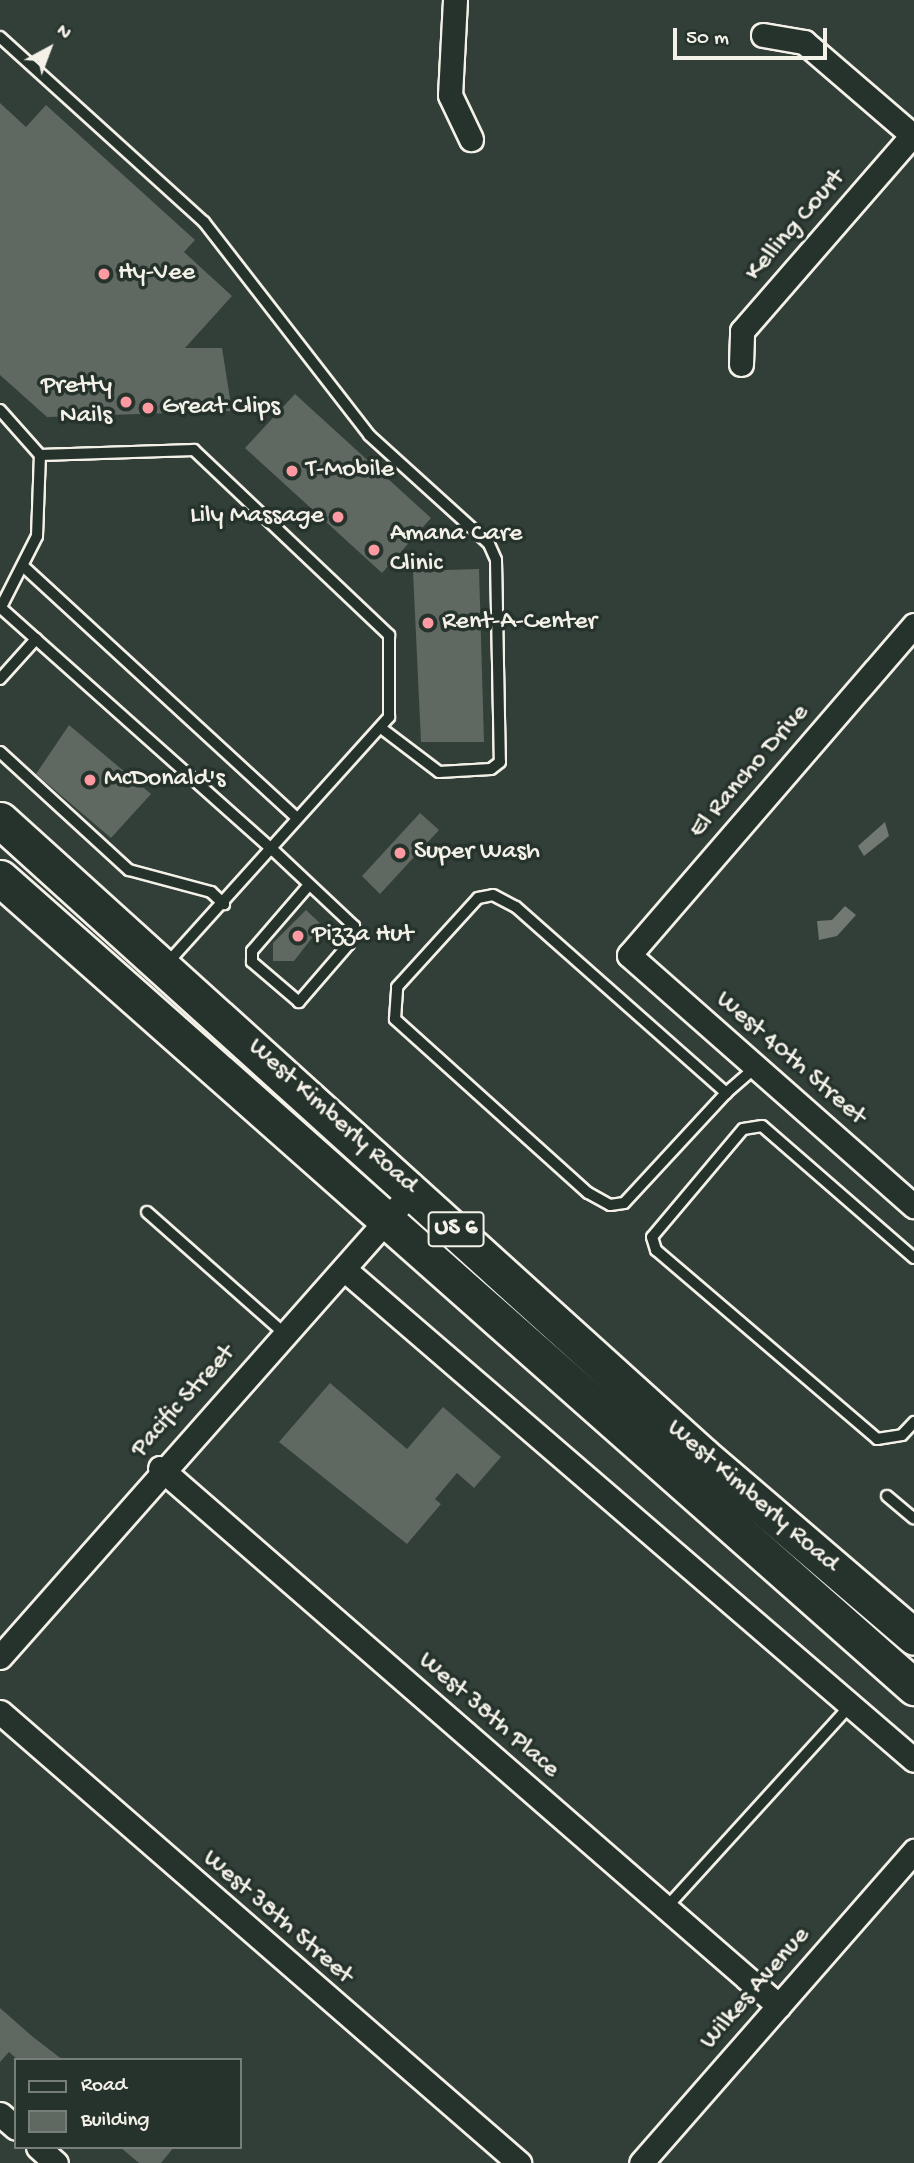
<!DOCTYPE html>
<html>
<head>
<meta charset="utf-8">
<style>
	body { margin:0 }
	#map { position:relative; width:914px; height:2163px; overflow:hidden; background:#323e38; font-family:"Gochi Hand",sans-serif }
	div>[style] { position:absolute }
	.water>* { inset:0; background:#727972 }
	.building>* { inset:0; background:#5f6861 }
	.roads { filter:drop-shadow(2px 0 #f4f1e8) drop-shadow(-2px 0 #f4f1e8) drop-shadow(0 2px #f4f1e8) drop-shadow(0 -2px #f4f1e8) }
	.service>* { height:10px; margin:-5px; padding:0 5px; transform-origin:5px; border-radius:5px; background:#26332d }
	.minor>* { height:23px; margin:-11.5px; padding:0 11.5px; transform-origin:11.5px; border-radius:11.5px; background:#26332d }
	.primary>* { height:35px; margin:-17.5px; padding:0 17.5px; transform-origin:17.5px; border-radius:17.5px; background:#26332d }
	.dots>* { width:19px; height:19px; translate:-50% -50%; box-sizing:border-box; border:4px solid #26332d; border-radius:50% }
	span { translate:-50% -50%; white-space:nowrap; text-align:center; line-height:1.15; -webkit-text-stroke:7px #26332d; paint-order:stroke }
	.shield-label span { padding:2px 5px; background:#26332d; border:2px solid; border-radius:5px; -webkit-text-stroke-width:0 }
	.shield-label { font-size:24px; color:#f4f1e8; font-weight:700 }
	.street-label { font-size:26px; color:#f4f1e8 }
	.poi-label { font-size:26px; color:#f4f1e8 }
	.left { translate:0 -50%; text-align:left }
	.right { translate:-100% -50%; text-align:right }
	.legend { position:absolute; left:14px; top:2058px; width:228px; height:91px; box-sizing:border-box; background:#26332d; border:2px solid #787f78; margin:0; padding:9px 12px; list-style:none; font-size:21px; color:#f4f1e8 }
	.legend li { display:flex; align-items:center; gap:14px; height:35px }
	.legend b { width:35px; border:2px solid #787f78 }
	.north { position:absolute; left:14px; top:14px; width:70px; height:70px; -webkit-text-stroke:5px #26332d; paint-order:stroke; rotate:41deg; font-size:19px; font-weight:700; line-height:28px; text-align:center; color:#f4f1e8 }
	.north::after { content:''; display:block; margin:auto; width:24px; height:32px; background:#f4f1e8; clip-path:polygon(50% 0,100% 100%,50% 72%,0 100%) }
	.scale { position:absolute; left:673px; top:28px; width:154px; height:32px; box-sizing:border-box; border:4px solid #f4f1e8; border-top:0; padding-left:9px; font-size:21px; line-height:24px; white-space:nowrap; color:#f4f1e8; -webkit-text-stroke:5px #26332d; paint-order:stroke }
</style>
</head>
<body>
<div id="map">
	<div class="water">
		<i style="clip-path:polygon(885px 822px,889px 836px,864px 856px,858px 846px)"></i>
		<i style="clip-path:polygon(845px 906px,856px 915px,837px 936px,819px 940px,817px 921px,832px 920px)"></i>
	</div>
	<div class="building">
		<i style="clip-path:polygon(0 103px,26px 127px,46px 105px,195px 240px,184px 252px,232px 296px,185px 348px,222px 348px,232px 411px,47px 417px,0 375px)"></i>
		<i style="clip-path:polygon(295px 394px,431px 518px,382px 573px,245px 448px)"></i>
		<i style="clip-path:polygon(479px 569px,484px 742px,421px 742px,413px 571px)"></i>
		<i style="clip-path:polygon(69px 725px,151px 794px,111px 838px,36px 774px)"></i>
		<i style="clip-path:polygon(420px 813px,439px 830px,380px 894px,362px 876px)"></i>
		<i style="clip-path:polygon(306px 910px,322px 925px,294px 961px,273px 961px,273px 943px)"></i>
		<i style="clip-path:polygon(330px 1383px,407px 1449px,443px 1407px,501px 1457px,474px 1488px,457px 1473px,435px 1499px,441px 1504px,407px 1544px,279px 1442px)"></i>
		<i style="clip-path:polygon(0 2008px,33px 2037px,63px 2060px,18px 2060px,9px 2052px,0 2062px)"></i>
		<i style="clip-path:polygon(120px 2147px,174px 2147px,161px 2163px,139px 2163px)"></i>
	</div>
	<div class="roads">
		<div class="service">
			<i style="left:0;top:37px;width:275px;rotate:42.2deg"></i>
			<i style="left:204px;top:222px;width:269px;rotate:52.2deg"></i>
			<i style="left:369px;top:435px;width:162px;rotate:42.2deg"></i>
			<i style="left:489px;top:544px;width:17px;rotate:66deg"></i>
			<i style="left:496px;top:560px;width:202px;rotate:88.9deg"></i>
			<i style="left:500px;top:762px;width:11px;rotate:142deg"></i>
			<i style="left:491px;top:769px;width:52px;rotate:176.7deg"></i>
			<i style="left:439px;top:772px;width:73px;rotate:-142.8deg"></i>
			<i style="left:0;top:410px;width:60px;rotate:48.4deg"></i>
			<i style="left:40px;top:455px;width:154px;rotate:-1.9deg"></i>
			<i style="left:194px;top:450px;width:269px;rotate:43.5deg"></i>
			<i style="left:389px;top:635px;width:82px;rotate:90deg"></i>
			<i style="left:389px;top:717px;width:334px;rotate:132deg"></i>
			<i style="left:24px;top:567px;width:368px;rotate:42.6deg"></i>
			<i style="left:1px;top:608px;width:365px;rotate:41.7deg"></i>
			<i style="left:274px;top:851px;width:110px;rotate:43.2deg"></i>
			<i style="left:354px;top:926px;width:19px;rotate:106deg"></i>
			<i style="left:349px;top:944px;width:77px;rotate:130.8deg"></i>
			<i style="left:299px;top:1002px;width:62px;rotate:-139.6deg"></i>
			<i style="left:252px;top:962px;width:11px;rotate:-90deg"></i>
			<i style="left:252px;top:951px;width:87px;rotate:-49.2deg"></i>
			<i style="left:0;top:609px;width:82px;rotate:-63.1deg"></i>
			<i style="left:37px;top:536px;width:81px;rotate:-87.9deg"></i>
			<i style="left:0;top:679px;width:54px;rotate:-48deg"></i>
			<i style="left:0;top:752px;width:175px;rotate:42.5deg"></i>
			<i style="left:129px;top:870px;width:85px;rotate:15deg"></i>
			<i style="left:211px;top:892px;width:18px;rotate:43deg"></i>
			<i style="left:493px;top:895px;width:26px;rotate:28deg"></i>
			<i style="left:516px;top:907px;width:281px;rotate:41.5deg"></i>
			<i style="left:726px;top:1093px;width:150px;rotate:132.8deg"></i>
			<i style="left:624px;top:1203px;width:14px;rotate:172deg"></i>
			<i style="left:610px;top:1205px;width:25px;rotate:-151deg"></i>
			<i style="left:588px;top:1193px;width:260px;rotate:-138deg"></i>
			<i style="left:395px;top:1019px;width:32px;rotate:-86deg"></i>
			<i style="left:397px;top:987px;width:120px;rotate:-47.7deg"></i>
			<i style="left:478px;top:898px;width:15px;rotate:-11deg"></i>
			<i style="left:726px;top:1093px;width:40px;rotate:-41deg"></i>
			<i style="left:147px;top:1212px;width:184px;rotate:41.5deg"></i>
			<i style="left:914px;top:1258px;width:201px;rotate:-139deg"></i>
			<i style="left:762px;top:1126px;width:19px;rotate:171deg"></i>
			<i style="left:743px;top:1129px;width:141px;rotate:130.1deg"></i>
			<i style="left:652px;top:1237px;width:14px;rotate:73deg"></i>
			<i style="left:656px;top:1250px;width:291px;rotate:40.5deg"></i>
			<i style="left:877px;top:1439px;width:25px;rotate:-9deg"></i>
			<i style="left:902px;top:1435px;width:18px;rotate:-47deg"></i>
			<i style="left:887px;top:1496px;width:35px;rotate:40deg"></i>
			<i style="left:666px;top:1908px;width:275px;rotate:-47.7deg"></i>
		</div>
		<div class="minor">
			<i style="left:455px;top:0;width:95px;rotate:93deg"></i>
			<i style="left:450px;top:95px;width:49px;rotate:64.5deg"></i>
			<i style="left:763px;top:35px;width:42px;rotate:9.7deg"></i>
			<i style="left:804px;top:42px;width:143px;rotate:40.7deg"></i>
			<i style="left:741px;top:364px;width:33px;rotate:-88deg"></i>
			<i style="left:742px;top:331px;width:262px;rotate:-49deg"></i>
			<i style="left:914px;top:625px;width:436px;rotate:130.8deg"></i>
			<i style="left:629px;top:955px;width:380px;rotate:41.4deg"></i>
			<i style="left:344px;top:1269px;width:752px;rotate:40.74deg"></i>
			<i style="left:160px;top:1468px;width:820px;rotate:41deg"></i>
			<i style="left:0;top:1657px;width:623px;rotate:-48.51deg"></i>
			<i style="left:0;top:1712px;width:688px;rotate:40.99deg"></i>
			<i style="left:0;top:2114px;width:21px;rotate:41deg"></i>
			<i style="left:38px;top:2147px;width:24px;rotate:42deg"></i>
			<i style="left:641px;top:2163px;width:415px;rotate:-48.8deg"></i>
		</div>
		<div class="primary">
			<i style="left:0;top:820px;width:947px;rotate:42.13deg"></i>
			<i style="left:702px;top:1455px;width:279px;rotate:40.6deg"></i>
			<i style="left:0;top:878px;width:1221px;rotate:41.51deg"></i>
		</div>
	</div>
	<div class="dots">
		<i style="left:104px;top:274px;background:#ff9aa2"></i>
		<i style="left:126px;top:402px;background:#ff9aa2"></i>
		<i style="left:148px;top:408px;background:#ff9aa2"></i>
		<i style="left:292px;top:471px;background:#ff9aa2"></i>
		<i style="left:338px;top:517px;background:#ff9aa2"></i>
		<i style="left:374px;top:550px;background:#ff9aa2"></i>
		<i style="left:428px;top:623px;background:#ff9aa2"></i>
		<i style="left:90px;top:780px;background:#ff9aa2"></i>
		<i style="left:400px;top:853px;background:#ff9aa2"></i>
		<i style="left:298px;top:936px;background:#ff9aa2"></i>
	</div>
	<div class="shield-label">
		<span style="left:456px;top:1229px">US 6</span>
	</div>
	<div class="street-label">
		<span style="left:796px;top:226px;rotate:-49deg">Kelling Court</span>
		<span style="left:750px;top:772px;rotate:-49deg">El Rancho Drive</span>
		<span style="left:790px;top:1059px;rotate:41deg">West 40th Street</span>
		<span style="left:332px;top:1117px;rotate:42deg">West Kimberly Road</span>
		<span style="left:184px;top:1402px;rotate:-48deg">Pacific Street</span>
		<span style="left:752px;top:1497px;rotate:41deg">West Kimberly Road</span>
		<span style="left:488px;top:1716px;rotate:41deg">West 38th Place</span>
		<span style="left:277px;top:1918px;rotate:41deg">West 38th Street</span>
		<span style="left:756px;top:1989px;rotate:-49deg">Wilkes Avenue</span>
	</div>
	<div class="poi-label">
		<span class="left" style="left:118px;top:274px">Hy-Vee</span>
		<span class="right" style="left:112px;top:402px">Pretty<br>Nails</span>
		<span class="left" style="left:162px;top:408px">Great Clips</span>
		<span class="left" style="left:306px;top:471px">T-Mobile</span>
		<span class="right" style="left:324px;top:517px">Lily Massage</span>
		<span class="left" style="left:390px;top:550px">Amana Care<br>Clinic</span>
		<span class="left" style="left:442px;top:623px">Rent-A-Center</span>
		<span class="left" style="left:104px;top:780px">McDonald's</span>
		<span class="left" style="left:414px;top:853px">Super Wash</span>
		<span class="left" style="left:312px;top:936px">Pizza Hut</span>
	</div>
	<ul class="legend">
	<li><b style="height:9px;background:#26332d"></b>Road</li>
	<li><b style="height:19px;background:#5f6861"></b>Building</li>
	</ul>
	<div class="north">N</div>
	<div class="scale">50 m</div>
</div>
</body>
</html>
